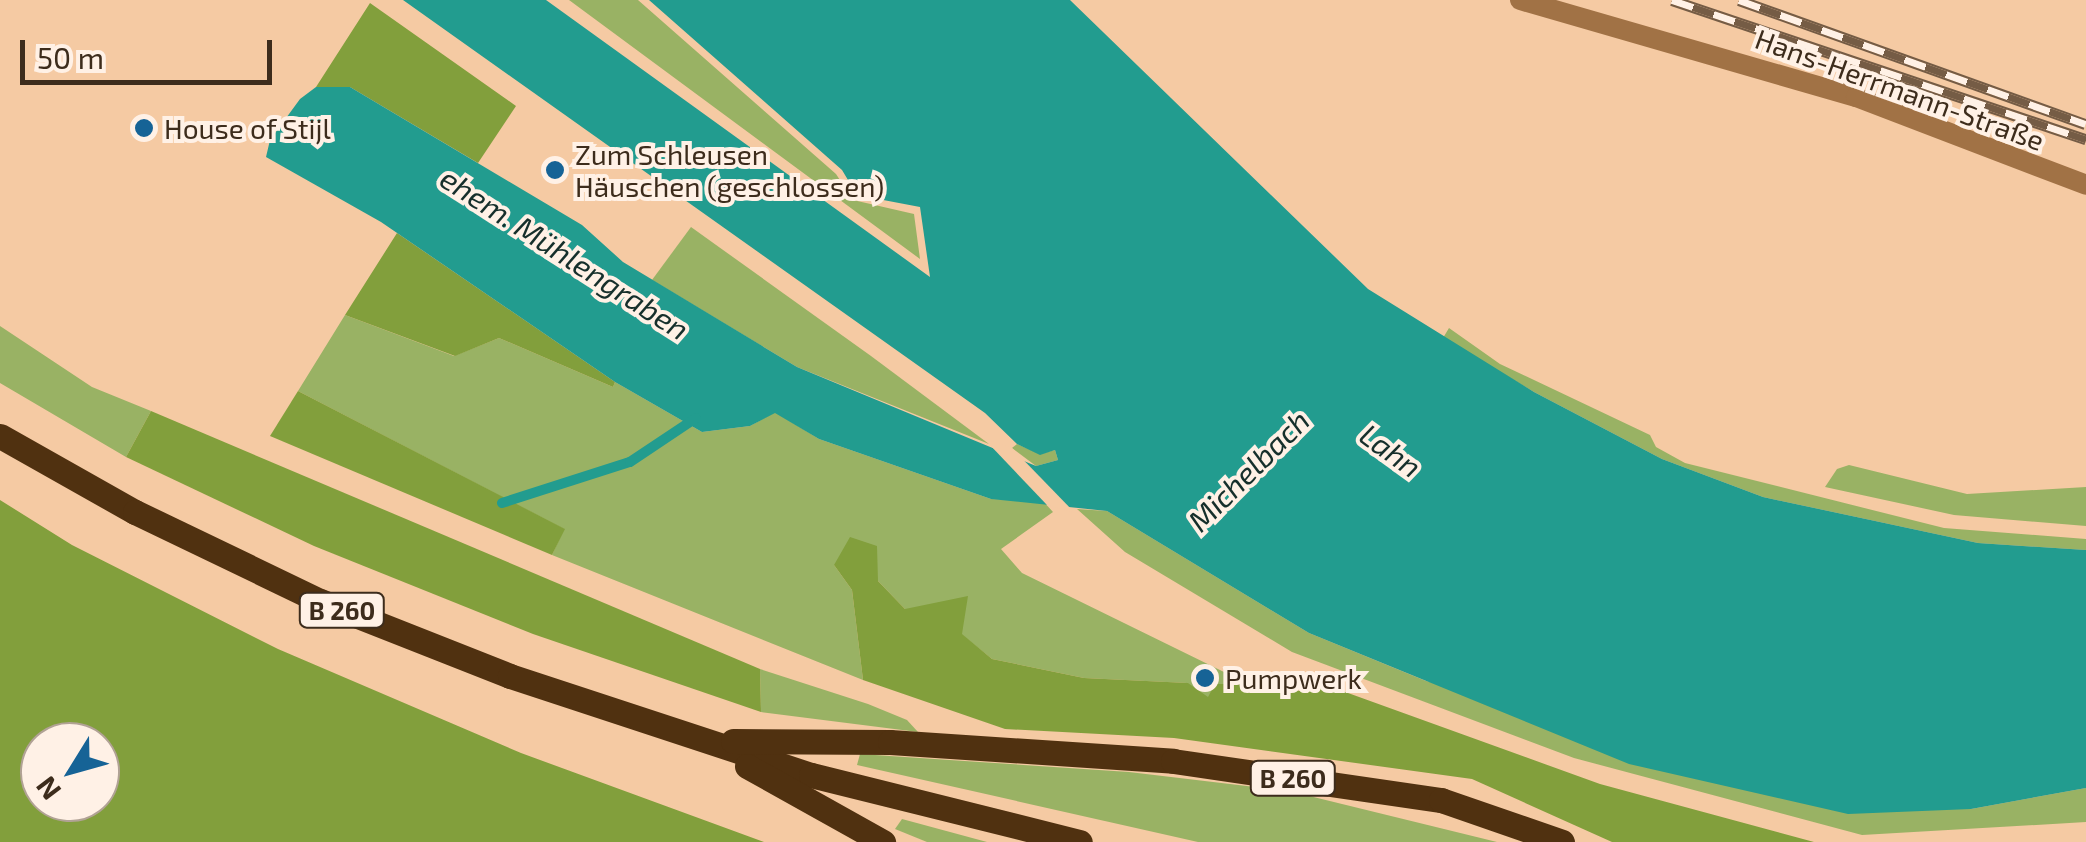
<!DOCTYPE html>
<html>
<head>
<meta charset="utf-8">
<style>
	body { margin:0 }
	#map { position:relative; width:2086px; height:842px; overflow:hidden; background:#f5caa3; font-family:"Exo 2",sans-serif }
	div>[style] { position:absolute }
	.green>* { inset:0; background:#99b264 }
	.forest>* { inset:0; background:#829f3c }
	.water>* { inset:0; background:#229c8f }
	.pier>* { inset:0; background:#f5caa3 }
	.stream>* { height:10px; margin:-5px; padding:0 5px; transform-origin:5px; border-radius:5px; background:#229c8f }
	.minor>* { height:20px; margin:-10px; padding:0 10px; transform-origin:10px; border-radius:10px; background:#a17245 }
	.primary>* { height:25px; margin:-12.5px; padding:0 12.5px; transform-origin:12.5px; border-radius:12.5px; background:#503110 }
	.rail>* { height:11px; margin-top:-5.5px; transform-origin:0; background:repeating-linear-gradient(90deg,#fff1e6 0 22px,#755c45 0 44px); box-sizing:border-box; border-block:2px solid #755c45 }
	.dots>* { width:28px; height:28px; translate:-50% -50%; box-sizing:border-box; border:5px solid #fff1e6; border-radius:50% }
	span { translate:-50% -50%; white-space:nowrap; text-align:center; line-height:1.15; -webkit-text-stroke:8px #fff1e6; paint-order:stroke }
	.shield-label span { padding:2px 8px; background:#fff1e6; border:2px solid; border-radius:8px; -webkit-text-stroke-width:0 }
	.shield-label { font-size:25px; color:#3d2c1c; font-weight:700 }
	.street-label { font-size:28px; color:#3d2c1c }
	.poi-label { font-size:28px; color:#3d2c1c }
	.left { translate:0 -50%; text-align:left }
	.water-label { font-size:30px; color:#162f2b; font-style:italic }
	.north { position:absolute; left:20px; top:722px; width:100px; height:100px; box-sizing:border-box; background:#fff1e6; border:2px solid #b1a295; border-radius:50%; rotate:233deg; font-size:28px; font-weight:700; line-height:40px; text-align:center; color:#3d2c1c }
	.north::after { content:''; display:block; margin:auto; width:35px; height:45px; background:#166396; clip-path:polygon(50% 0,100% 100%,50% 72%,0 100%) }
	.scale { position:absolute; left:20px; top:40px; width:252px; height:45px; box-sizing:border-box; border:5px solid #3d2c1c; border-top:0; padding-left:12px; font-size:30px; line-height:35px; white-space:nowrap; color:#3d2c1c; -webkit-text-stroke:8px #fff1e6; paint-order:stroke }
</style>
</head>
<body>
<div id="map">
	<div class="green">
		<i style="clip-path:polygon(569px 0,638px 0,836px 174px,853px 200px,914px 214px,920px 259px)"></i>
		<i style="clip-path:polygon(691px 227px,871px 356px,989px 444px,797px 367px,652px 280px)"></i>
		<i style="clip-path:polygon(345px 315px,454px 356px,499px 338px,613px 387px,615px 382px,702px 432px,750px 426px,775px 412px,819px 439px,991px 499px,1042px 500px,1053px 512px,1001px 549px,1022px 573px,1226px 673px,1225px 685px,1208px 698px,1187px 683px,1084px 678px,992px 659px,961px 634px,905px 609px,878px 581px,834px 565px,852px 590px,863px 680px,552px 555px,564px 529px,298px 391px)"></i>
		<i style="clip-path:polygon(0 326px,92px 387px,151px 411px,126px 457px,0 383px)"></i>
		<i style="clip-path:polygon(1449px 328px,1500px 364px,1650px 435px,1656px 447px,1685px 463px,1944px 528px,2086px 539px,2086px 550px,1978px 543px,1763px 497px,1662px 459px,1534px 392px,1443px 338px)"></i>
		<i style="clip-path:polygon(1017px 444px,1040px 454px,1055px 450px,1058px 460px,1036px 466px,1012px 448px)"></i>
		<i style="clip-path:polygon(1849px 465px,1967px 494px,2086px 487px,2086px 526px,1954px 515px,1825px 487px,1837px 469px)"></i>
		<i style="clip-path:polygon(1077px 509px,1107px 511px,1309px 633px,1426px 681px,1971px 809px,2086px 788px,2086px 822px,1862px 835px,1574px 758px,1292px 652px,1125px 552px)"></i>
		<i style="clip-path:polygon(760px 669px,868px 704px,907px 720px,918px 732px,761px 712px)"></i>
		<i style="clip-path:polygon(860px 754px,1129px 772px,1289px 791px,1497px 842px,1198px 842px,857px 765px)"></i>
		<i style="clip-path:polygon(902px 819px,987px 842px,927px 842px,895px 829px)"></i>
	</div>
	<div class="forest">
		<i style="clip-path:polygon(370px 3px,516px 106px,478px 163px,350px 87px,316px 87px)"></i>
		<i style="clip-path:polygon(397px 233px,615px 382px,613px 387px,499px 338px,455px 356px,345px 315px)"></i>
		<i style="clip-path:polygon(298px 391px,565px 529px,552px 555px,270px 436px)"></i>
		<i style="clip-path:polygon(151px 411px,760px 669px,761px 712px,533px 634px,314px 546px,126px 457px)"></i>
		<i style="clip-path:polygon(evenodd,0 500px,72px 545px,278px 649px,521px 753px,764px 842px,0 842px,0 500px,40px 742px,100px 742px,100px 802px,40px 802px,40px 742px)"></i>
		<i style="clip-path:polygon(850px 537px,877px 546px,878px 581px,905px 609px,968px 596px,962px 634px,992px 659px,1084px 678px,1188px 683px,1208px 697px,1215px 684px,1225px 684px,1226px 673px,1308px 693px,1312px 680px,1600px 784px,1814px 842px,1612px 842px,1472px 779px,1174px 738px,1005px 729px,863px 680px,852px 590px,834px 565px)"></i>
	</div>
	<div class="water">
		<i style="clip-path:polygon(403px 0,546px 0,930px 277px,920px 207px,857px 195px,842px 170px,649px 0,1070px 0,1368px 289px,1534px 392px,1662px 459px,1763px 497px,1978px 543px,2086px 550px,2086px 788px,1971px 809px,1848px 814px,1629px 764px,1309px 633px,1107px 511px,991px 499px,819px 439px,775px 413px,750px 426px,702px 432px,615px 382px,381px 222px,266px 157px,270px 140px,300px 99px,316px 87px,350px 87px,582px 225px,623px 262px,797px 367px,1036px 466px,1058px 460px,1055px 450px,1040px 455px,1017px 444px,985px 413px)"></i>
	</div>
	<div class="pier">
		<i style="clip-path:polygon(993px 441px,1011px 447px,1075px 513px,1047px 505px,989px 444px)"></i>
	</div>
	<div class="stream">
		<i style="left:502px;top:503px;width:134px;rotate:-17.8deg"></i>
		<i style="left:630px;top:462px;width:79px;rotate:-33.7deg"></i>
	</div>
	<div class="minor">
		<i style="left:1520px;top:0;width:350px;rotate:16.1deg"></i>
		<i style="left:1856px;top:97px;width:246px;rotate:20.9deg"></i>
	</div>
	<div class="primary">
		<i style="left:0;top:436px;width:155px;rotate:29.4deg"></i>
		<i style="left:135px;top:512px;width:205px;rotate:25.7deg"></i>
		<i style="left:320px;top:601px;width:204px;rotate:21.5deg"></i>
		<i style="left:510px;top:676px;width:317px;rotate:18.2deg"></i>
		<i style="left:811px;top:775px;width:277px;rotate:14deg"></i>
		<i style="left:733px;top:741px;width:157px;rotate:0.4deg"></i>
		<i style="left:890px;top:742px;width:284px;rotate:3.8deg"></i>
		<i style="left:1173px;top:761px;width:271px;rotate:8.3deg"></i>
		<i style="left:1441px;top:800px;width:128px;rotate:19.1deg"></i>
		<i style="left:747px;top:766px;width:156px;rotate:29.2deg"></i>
	</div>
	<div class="rail">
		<i style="left:1672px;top:0;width:437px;rotate:18.6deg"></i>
		<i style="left:1739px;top:0;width:368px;rotate:19.7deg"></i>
	</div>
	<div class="dots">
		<i style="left:144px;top:128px;background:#166396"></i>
		<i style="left:555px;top:170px;background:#166396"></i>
		<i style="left:1205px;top:678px;background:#166396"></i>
	</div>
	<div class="shield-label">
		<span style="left:342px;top:610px">B 260</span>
		<span style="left:1293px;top:778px">B 260</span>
	</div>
	<div class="street-label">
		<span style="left:1900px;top:89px;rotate:20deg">Hans-Herrmann-Straße</span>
	</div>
	<div class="poi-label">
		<span class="left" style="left:164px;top:128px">House of Stijl</span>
		<span class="left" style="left:575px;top:170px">Zum Schleusen<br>Häuschen (geschlossen)</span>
		<span class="left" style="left:1225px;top:678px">Pumpwerk</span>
	</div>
	<div class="water-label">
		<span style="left:565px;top:253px;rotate:33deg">ehem. Mühlengraben</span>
		<span style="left:1391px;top:450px;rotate:36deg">Lahn</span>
		<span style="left:1248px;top:470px;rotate:-45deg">Michelbach</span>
	</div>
	<div class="north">N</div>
	<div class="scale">50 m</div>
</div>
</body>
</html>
